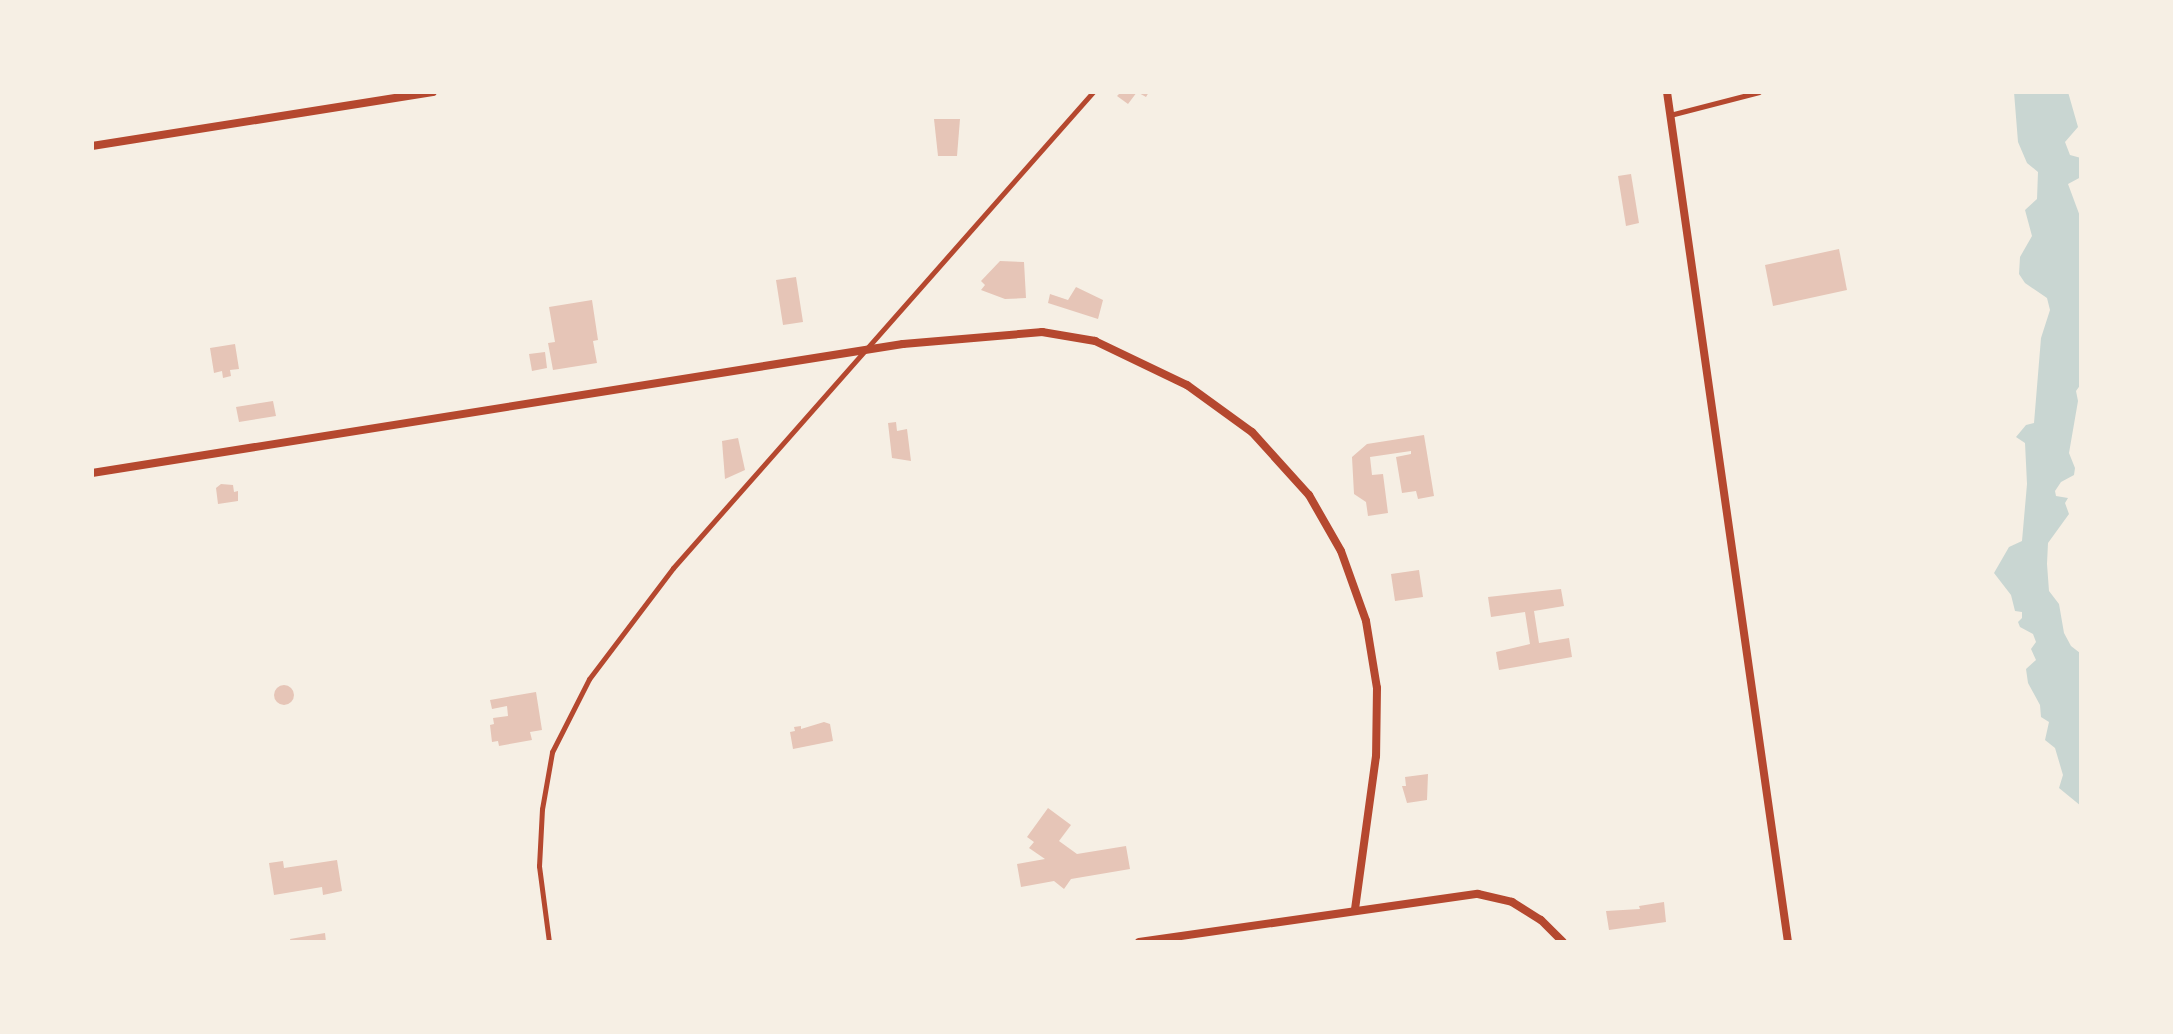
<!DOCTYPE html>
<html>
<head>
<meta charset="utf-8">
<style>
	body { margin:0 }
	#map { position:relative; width:2173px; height:1034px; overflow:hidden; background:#f6efe4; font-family:Inter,sans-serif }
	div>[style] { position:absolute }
	.water>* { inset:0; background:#c9d6d2 }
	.building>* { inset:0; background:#e6c5b7 }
	.round { border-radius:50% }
	.minor>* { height:5px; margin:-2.5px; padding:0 2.5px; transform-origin:2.5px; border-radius:2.5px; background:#b5482f }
	.secondary>* { height:8px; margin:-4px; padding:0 4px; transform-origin:4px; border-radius:4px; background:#b5482f }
	.primary>* { height:8px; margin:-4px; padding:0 4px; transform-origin:4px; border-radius:4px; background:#b5482f }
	span { translate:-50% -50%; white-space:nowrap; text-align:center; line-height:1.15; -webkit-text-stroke:7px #f6efe4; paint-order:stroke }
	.frame { position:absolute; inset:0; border:94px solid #f6efe4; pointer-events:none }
</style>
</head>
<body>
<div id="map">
	<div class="water">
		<i style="clip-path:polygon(2014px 92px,2068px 92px,2078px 127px,2065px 142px,2070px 155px,2081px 158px,2081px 177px,2068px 184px,2081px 219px,2081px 384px,2076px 391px,2078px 401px,2069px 453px,2075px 468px,2074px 475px,2061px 482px,2055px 491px,2056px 496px,2068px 498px,2065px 503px,2069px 514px,2048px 543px,2047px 564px,2049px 591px,2059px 604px,2064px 633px,2071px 646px,2080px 653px,2081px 806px,2059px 788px,2063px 775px,2055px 748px,2045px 740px,2049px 722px,2041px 717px,2040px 705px,2028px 683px,2026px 669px,2036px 660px,2031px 649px,2036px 642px,2033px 634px,2020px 627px,2018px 622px,2022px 618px,2022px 612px,2015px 611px,2011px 595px,1994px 573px,2009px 547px,2022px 541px,2027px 484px,2025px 443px,2016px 437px,2026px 425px,2034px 423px,2041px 338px,2050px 310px,2047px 298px,2025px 283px,2019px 274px,2020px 257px,2032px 236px,2025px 210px,2037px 199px,2038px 172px,2027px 163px,2018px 142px)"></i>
	</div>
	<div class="building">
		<i style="clip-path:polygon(1121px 92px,1149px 92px,1146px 97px,1137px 92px,1128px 104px,1117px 96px)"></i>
		<i style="clip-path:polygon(934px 119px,960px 119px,957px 156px,938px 156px)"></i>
		<i style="clip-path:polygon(1631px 174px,1639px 223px,1626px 226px,1618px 176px)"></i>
		<i style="clip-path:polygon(1839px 249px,1847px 290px,1773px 306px,1765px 265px)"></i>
		<i style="clip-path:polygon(1000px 261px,1024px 262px,1026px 298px,1005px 299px,981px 290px,985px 285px,981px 281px)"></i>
		<i style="clip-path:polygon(796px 277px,803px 322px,783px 325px,776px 280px)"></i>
		<i style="clip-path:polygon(1076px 287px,1103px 300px,1098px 319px,1048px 303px,1050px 294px,1068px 300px)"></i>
		<i style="clip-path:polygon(592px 300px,598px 340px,593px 341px,597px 363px,553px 370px,548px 343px,555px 342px,549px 307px)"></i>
		<i style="clip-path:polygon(235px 344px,239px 369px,230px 370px,231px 376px,223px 378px,222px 371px,214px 373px,210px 348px)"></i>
		<i style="clip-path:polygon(545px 352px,547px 368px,532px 371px,529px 354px)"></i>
		<i style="clip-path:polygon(273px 401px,276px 416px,239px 422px,236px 407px)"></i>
		<i style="clip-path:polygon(896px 422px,897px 431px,907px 429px,911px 461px,892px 458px,888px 423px)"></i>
		<i style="clip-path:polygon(1424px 435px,1434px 496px,1418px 499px,1416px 491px,1402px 493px,1396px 457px,1411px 454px,1411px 451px,1370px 457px,1372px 475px,1383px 474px,1388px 513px,1368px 516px,1366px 502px,1354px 494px,1352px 457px,1367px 444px)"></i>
		<i style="clip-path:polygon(738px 438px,745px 470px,725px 479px,722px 441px)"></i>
		<i style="clip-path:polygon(221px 484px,233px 485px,234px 492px,238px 491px,238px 501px,218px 504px,216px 488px)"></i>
		<i style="clip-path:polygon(1419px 570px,1423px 597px,1395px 601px,1391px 574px)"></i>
		<i style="clip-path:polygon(1561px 589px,1564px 606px,1534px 611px,1539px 643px,1569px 638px,1572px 657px,1499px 670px,1496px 652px,1530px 644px,1525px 612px,1491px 617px,1488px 597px)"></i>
		<i class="round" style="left:274px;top:685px;width:20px;height:20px"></i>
		<i style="clip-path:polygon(536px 692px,542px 730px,530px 732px,532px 740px,499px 746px,498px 741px,492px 742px,490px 725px,494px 724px,493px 718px,508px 716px,507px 706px,492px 709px,490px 700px)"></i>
		<i style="clip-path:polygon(824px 722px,830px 724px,833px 741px,793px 749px,790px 732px,795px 731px,794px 727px,801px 726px,801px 729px)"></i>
		<i style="clip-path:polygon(1428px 774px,1427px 800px,1407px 803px,1402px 786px,1406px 786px,1405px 777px)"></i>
		<i style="clip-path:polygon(1048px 808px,1071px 825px,1059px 841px,1077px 854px,1126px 846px,1130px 869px,1071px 879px,1064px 889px,1054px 881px,1021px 887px,1017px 864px,1045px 859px,1029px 848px,1034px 842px,1027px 837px)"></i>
		<i style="clip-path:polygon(337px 860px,342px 891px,323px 895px,322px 887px,274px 895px,269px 863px,283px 861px,284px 868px)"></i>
		<i style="clip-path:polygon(1664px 902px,1666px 922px,1609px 930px,1606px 911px,1640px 909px,1639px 906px)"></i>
		<i style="clip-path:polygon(325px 933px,326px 942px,291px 942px,290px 939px)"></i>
	</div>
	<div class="minor">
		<i style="left:1670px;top:115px;width:92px;rotate:-14.5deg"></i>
		<i style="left:549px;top:942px;width:77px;rotate:-97.5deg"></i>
		<i style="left:539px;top:866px;width:57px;rotate:-87deg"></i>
		<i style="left:542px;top:809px;width:58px;rotate:-80deg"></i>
		<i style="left:552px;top:752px;width:82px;rotate:-63.1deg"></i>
		<i style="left:589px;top:679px;width:139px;rotate:-52.9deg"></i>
		<i style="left:673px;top:568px;width:635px;rotate:-48.58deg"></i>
	</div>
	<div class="secondary">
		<i style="left:92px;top:473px;width:821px;rotate:-9.04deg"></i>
		<i style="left:903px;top:344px;width:140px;rotate:-4.9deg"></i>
		<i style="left:1042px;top:332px;width:54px;rotate:9.6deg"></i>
		<i style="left:1095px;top:341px;width:102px;rotate:25.6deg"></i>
		<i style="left:1187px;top:385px;width:80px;rotate:35.9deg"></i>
		<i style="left:1252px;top:432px;width:85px;rotate:47.9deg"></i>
		<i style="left:1309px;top:495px;width:64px;rotate:60.3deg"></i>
		<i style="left:1341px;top:551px;width:74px;rotate:70.3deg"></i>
		<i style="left:1366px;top:621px;width:68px;rotate:80.7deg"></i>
		<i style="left:1377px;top:688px;width:68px;rotate:90.8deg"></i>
		<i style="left:1376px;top:756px;width:154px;rotate:97.8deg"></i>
		<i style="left:1139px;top:942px;width:342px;rotate:-8.1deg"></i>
		<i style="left:1478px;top:894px;width:35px;rotate:13deg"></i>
		<i style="left:1512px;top:902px;width:34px;rotate:32deg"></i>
		<i style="left:1541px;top:920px;width:31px;rotate:45deg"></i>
	</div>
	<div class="primary">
		<i style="left:1667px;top:92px;width:859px;rotate:81.9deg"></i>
		<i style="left:92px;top:146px;width:345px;rotate:-9deg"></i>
	</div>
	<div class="frame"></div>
</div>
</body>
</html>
